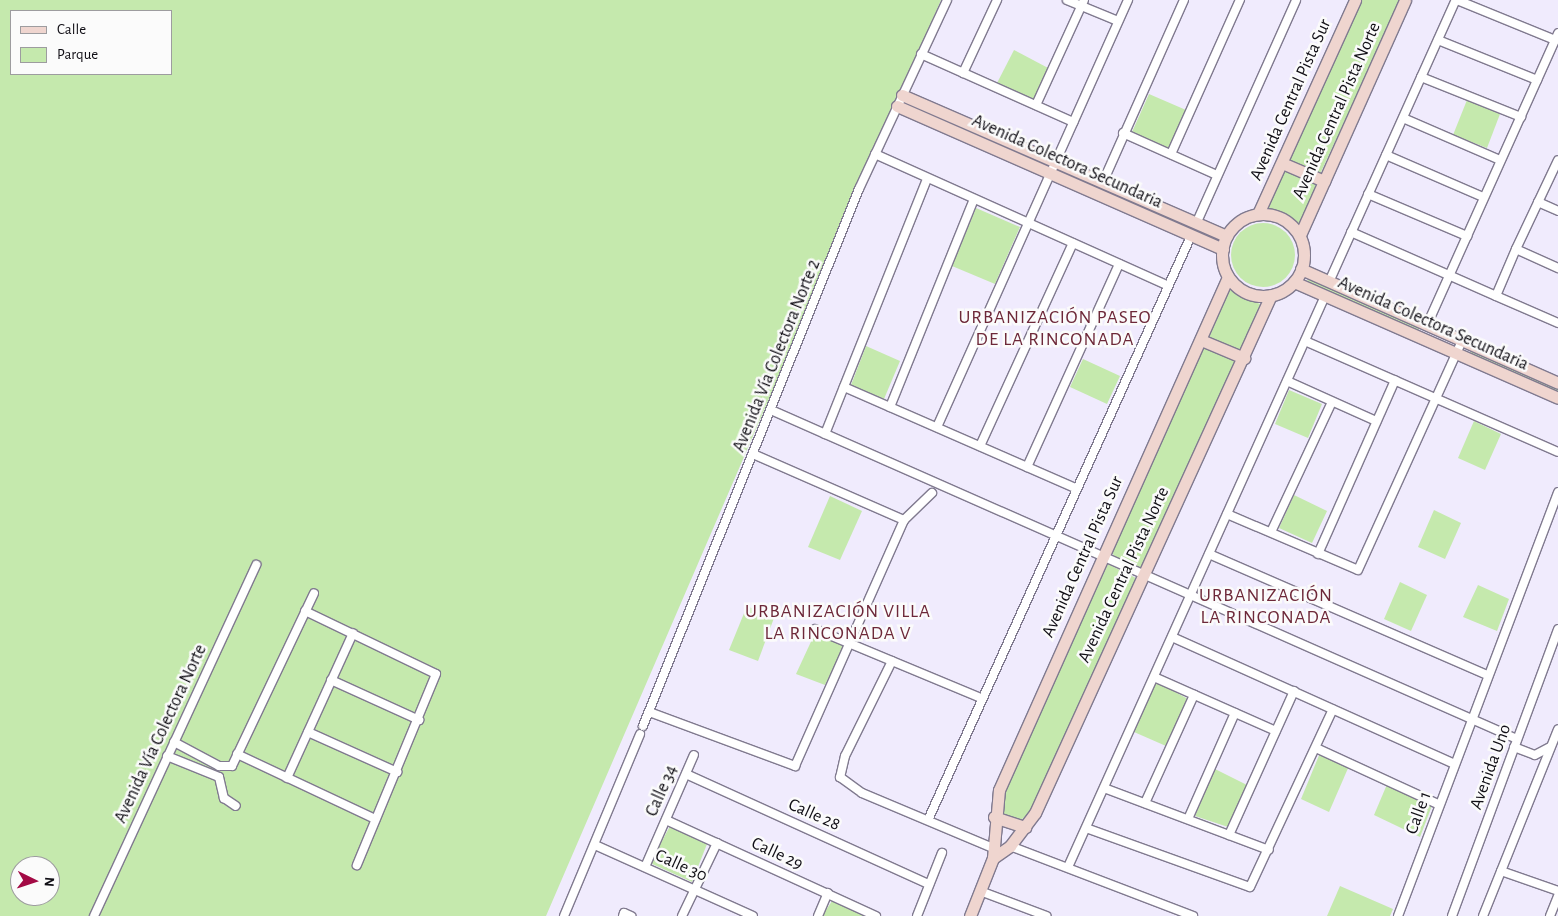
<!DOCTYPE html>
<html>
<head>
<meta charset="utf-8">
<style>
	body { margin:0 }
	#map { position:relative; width:1558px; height:916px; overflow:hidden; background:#f0ebfd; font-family:"Alegreya Sans",sans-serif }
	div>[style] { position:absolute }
	.green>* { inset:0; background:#c5e9ad }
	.round { border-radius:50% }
	.roads { filter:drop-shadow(1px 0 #807a8f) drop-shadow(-1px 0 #807a8f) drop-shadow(0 1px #807a8f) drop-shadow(0 -1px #807a8f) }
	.street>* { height:8px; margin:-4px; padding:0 4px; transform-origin:4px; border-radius:4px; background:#fff }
	.secondary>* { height:11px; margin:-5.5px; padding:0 5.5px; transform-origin:5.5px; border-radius:5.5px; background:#efd5cf }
	.secondary>.ring { margin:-5.5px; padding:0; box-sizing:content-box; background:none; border:11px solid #efd5cf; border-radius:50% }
	span { translate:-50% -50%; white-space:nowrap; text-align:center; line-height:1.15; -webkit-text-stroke:5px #fbfbfb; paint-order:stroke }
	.street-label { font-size:18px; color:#100e15 }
	.neighbourhood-label { font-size:19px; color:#6d2839; letter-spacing:1px }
	.legend { position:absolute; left:10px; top:10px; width:162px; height:65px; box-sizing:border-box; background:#fbfbfb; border:1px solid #9d9c9f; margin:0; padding:6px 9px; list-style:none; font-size:15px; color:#100e15 }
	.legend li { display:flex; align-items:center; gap:10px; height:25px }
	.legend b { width:25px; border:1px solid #9d9c9f }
	.north { position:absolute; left:10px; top:856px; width:50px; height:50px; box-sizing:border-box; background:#fbfbfb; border:1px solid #9d9c9f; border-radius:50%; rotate:94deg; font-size:14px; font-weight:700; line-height:20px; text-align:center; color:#100e15 }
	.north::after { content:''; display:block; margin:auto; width:18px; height:22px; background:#a30a45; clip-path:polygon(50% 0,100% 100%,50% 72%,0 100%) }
</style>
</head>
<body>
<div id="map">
	<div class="green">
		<i style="clip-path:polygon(evenodd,0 0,941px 0,546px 916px,0 916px,0 0,11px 11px,171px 11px,171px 74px,11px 74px,11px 11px,0 0,20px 866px,50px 866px,50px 896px,20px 896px,20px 866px)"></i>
		<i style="clip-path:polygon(1359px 0,1401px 0,1320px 174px,1290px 161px,1289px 156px)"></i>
		<i style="clip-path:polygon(1014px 50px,1050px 69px,1035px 102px,996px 85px)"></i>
		<i style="clip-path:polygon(1149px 94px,1186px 110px,1170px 150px,1132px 132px)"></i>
		<i style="clip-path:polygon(1467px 100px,1500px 114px,1487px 148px,1453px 135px)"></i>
		<i style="clip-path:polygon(1285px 170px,1314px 181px,1316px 190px,1298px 227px,1282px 215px,1264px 212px)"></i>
		<i style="clip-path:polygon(976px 208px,1020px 227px,995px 284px,952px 266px)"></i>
		<i class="round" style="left:1231px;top:223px;width:64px;height:64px"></i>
		<i style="clip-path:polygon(1308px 278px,1419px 327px,1419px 330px,1307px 282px)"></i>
		<i style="clip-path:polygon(1230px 290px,1262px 305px,1240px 351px,1209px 337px)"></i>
		<i style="clip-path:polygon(866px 346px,900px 361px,884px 399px,851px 385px)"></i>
		<i style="clip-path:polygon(1204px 347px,1236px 360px,1141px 570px,1137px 569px,1114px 556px,1111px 550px)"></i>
		<i style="clip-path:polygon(1472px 350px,1558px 388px,1558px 393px,1470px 354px)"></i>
		<i style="clip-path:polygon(1083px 359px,1120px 376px,1107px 404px,1070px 387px)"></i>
		<i style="clip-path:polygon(1289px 390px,1322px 404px,1308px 438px,1275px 424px)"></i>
		<i style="clip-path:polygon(1474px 421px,1501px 434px,1485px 470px,1458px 458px)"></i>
		<i style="clip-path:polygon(1294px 495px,1327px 511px,1312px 543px,1279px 528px)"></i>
		<i style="clip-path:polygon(830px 496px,862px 511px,840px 560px,808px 547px)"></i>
		<i style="clip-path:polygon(1434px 510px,1461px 523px,1445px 559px,1418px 547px)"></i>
		<i style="clip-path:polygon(1108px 564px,1136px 578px,1034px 810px,1018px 822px,1000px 814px,999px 801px)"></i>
		<i style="clip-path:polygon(1400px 582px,1427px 595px,1411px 631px,1384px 619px)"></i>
		<i style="clip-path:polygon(1478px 585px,1509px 599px,1497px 631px,1463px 617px)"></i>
		<i style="clip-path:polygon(747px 606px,774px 618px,758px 661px,729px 650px)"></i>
		<i style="clip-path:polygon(815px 633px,844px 646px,825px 685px,796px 674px)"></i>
		<i style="clip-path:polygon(1159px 683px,1188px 699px,1166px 746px,1134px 732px,1154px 685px)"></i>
		<i style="clip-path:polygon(1320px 753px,1349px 766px,1329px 812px,1301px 799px)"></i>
		<i style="clip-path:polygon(1215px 769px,1247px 785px,1228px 827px,1195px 816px)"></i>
		<i style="clip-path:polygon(1388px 782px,1433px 803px,1420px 837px,1374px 815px)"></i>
		<i style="clip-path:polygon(670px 826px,707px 844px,692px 882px,650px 863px)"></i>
		<i style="clip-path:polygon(1340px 886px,1393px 909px,1390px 916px,1327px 916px)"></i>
		<i style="clip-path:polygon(832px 901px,867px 916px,822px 916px)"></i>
	</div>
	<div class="roads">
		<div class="street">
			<i style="left:1067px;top:0;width:55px;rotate:22.4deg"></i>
			<i style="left:1457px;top:0;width:106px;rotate:22.2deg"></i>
			<i style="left:1438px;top:40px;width:107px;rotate:22deg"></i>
			<i style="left:921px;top:54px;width:167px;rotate:24.1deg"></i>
			<i style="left:963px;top:73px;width:81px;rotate:-65deg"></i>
			<i style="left:1421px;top:77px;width:108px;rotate:21.8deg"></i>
			<i style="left:1036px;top:105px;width:115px;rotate:-65.4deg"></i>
			<i style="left:1403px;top:118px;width:106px;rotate:23.4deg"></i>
			<i style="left:1123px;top:133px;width:103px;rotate:24.1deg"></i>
			<i style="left:875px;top:154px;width:320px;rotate:24.2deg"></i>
			<i style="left:1171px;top:154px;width:169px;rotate:-65.9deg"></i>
			<i style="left:1386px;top:155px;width:106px;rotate:23.4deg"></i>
			<i style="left:1103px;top:182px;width:199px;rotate:-66deg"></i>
			<i style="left:1368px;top:194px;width:108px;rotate:23deg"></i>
			<i style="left:1538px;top:202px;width:22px;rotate:24deg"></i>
			<i style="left:1196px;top:224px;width:245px;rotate:-65.9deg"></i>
			<i style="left:1351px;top:232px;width:158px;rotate:23.8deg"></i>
			<i style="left:1516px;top:249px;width:98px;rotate:-64.7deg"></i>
			<i style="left:1558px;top:268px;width:46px;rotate:-155.7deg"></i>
			<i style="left:1516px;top:249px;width:51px;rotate:113.1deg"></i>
			<i style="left:1496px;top:296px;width:68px;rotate:23.5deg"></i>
			<i style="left:1329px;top:282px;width:309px;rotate:-65.8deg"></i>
			<i style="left:1427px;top:325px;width:320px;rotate:-65.8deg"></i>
			<i style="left:1305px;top:341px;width:276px;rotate:23.7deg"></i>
			<i style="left:1287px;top:381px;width:98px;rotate:24.2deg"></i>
			<i style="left:844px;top:387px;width:252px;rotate:23.6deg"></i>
			<i style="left:890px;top:407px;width:224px;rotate:-68deg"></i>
			<i style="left:771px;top:410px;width:815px;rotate:23.8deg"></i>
			<i style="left:937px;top:427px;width:468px;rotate:-65.9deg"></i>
			<i style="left:825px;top:434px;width:275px;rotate:-68.2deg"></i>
			<i style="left:980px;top:446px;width:223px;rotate:-65.4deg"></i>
			<i style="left:753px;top:454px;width:165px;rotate:23.6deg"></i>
			<i style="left:1027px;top:467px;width:223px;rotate:-65.6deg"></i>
			<i style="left:1227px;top:514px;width:142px;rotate:23.1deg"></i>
			<i style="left:1358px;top:570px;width:252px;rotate:-65.6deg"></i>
			<i style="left:1271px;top:532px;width:144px;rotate:-64.9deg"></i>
			<i style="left:1209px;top:554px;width:303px;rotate:23.5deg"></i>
			<i style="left:1318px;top:554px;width:190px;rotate:-66.1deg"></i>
			<i style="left:305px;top:611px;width:145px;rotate:25.7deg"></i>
			<i style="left:436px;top:674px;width:207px;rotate:112.5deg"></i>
			<i style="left:815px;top:629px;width:180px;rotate:22.6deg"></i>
			<i style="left:1172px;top:637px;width:308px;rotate:24.2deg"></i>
			<i style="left:892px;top:661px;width:106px;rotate:116.3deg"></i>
			<i style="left:845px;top:756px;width:22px;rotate:103deg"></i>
			<i style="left:840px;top:777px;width:27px;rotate:36deg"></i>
			<i style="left:862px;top:793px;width:142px;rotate:22.8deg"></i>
			<i style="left:1154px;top:677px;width:133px;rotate:23.9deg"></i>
			<i style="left:331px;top:680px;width:97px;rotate:24.4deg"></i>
			<i style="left:649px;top:712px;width:156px;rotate:20.3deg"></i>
			<i style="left:795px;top:766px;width:269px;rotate:-66.1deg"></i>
			<i style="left:904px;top:520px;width:39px;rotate:-44deg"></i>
			<i style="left:643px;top:726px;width:579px;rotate:-68.09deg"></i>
			<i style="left:859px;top:189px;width:208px;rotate:-65deg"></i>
			<i style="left:308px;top:732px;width:98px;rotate:24.2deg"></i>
			<i style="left:174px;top:742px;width:51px;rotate:28.1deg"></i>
			<i style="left:219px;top:766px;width:13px"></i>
			<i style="left:232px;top:766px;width:191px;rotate:-64.6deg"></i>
			<i style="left:1514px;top:747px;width:22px;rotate:21deg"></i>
			<i style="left:1535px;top:755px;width:17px;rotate:-28deg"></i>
			<i style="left:1316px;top:748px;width:134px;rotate:24.7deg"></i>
			<i style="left:237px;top:754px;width:153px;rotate:25.2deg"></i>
			<i style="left:167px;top:756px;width:56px;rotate:22deg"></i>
			<i style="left:219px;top:777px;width:22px;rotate:77deg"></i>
			<i style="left:224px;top:798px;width:14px;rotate:34deg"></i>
			<i style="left:686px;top:774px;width:267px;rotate:24.4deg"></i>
			<i style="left:287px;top:778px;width:159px;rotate:-65.5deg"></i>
			<i style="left:1104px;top:788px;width:176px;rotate:20.6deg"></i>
			<i style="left:1145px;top:803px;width:119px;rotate:-65.6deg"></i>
			<i style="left:1188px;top:819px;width:116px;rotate:-66.1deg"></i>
			<i style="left:666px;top:820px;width:231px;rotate:24.6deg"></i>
			<i style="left:928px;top:820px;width:640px;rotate:-65.76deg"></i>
			<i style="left:1086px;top:828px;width:174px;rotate:19.8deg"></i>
			<i style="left:1250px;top:887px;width:196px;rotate:-65deg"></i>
			<i style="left:1229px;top:835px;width:158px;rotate:-65.7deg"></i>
			<i style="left:595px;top:845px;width:173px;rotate:24.2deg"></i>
			<i style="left:1010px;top:846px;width:196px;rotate:20.9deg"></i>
			<i style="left:645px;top:867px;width:122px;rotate:-66.4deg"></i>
			<i style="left:1068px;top:867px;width:626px;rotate:-65.77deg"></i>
			<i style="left:1501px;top:871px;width:60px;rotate:19.3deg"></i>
			<i style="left:980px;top:891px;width:71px;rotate:20.7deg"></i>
			<i style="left:94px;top:916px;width:387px;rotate:-65.2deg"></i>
			<i style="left:564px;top:916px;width:197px;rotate:-67.3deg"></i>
			<i style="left:623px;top:916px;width:3px;rotate:-72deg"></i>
			<i style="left:624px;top:913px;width:8px;rotate:23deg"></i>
			<i style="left:682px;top:916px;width:81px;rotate:-64.4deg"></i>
			<i style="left:818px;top:916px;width:25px;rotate:-67deg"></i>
			<i style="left:917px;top:916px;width:68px;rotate:-68.4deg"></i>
			<i style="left:1398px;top:916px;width:453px;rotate:-69.3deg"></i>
			<i style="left:1452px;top:916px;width:306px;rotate:-69.7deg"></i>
			<i style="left:1483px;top:916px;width:201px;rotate:-68.1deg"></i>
			<i style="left:1550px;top:916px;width:22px;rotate:-68deg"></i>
		</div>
		<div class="secondary">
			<i style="left:902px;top:95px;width:354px;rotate:23.5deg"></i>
			<i style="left:897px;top:106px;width:356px;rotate:23.7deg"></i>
			<i style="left:1282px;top:163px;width:46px;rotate:23.2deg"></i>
			<i style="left:1258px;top:214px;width:235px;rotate:-65.6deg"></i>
			<i class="ring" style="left:1222px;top:214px;width:71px;height:71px"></i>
			<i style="left:1300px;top:235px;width:257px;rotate:-65.9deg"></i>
			<i style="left:1301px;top:269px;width:281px;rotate:23.9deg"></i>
			<i style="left:1294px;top:282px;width:288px;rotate:23.7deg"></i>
			<i style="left:1201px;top:340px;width:47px;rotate:22.7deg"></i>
			<i style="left:994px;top:817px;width:33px;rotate:18deg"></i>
			<i style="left:993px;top:858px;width:21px;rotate:-35deg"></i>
			<i style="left:1010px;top:846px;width:41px;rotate:-52.9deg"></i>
			<i style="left:1035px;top:813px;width:569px;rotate:-65.51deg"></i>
			<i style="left:970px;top:916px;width:62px;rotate:-68.4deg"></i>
			<i style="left:993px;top:858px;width:68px;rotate:-85deg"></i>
			<i style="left:999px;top:790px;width:562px;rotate:-65.94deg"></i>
		</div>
	</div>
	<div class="street-label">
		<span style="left:1291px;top:100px;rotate:-66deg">Avenida Central Pista Sur</span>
		<span style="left:1337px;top:111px;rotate:-66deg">Avenida Central Pista Norte</span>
		<span style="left:1067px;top:162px;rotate:24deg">Avenida Colectora Secundaria</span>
		<span style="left:1433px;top:324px;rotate:24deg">Avenida Colectora Secundaria</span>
		<span style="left:777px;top:356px;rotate:-68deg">Avenida Vía Colectora Norte 2</span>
		<span style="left:1083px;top:557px;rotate:-66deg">Avenida Central Pista Sur</span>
		<span style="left:1124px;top:575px;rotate:-65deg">Avenida Central Pista Norte</span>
		<span style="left:161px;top:734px;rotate:-65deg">Avenida Vía Colectora Norte</span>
		<span style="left:1491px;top:767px;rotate:-70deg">Avenida Uno</span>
		<span style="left:662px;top:791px;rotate:-66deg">Calle 34</span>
		<span style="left:1419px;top:813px;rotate:-70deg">Calle 1</span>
		<span style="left:814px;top:815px;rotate:24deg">Calle 28</span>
		<span style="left:777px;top:854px;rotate:25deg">Calle 29</span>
		<span style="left:681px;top:866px;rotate:24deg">Calle 30</span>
	</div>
	<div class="neighbourhood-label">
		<span style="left:1055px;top:329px">URBANIZACIÓN PASEO<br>DE LA RINCONADA</span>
		<span style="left:1266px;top:607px">URBANIZACIÓN<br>LA RINCONADA</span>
		<span style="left:838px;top:623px">URBANIZACIÓN VILLA<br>LA RINCONADA V</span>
	</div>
	<ul class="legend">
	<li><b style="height:6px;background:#efd5cf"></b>Calle</li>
	<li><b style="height:14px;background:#c5e9ad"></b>Parque</li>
	</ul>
	<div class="north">N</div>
</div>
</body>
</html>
